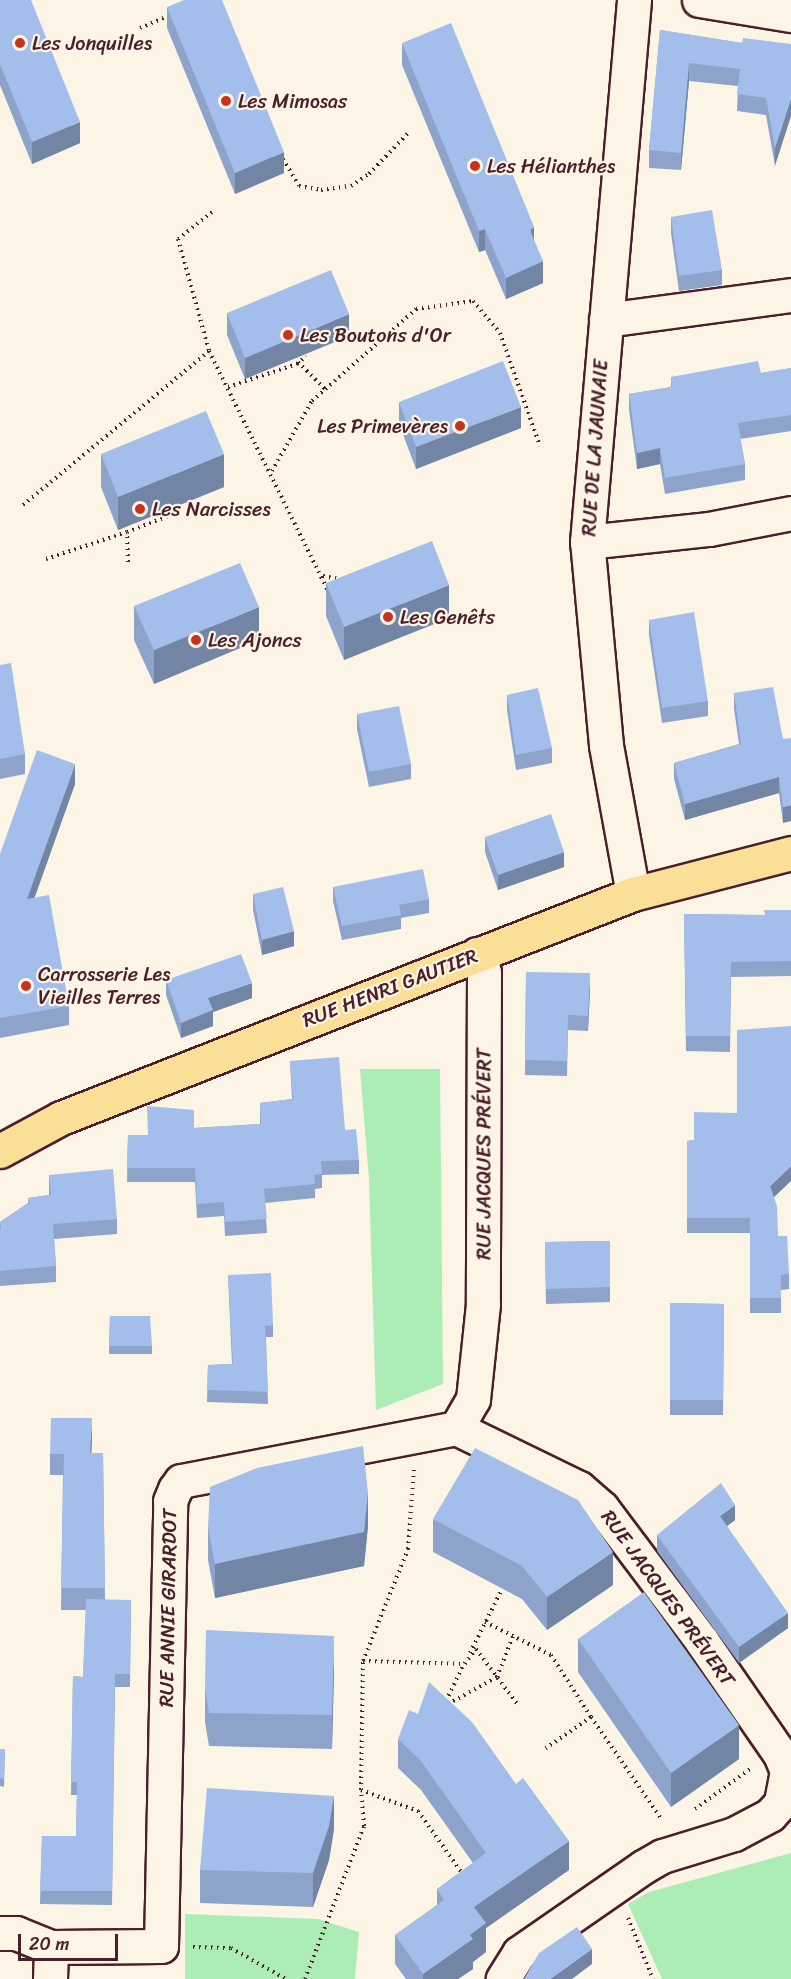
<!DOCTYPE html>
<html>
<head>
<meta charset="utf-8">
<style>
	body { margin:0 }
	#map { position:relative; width:791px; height:1979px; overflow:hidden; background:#fcf5e5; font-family:Sriracha,sans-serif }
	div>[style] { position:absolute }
	.green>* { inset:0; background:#acecb5 }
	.path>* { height:4px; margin-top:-2px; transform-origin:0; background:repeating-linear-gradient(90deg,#4a1f2b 0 1.5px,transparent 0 6px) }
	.roads { filter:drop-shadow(2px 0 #4a1f2b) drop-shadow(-2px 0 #4a1f2b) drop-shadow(0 2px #4a1f2b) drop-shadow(0 -2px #4a1f2b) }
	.minor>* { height:33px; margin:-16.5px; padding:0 16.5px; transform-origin:16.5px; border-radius:16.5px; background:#fcf5e5 }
	.major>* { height:33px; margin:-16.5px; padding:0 16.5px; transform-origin:16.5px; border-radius:16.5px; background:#fbdf96 }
	.wall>* { inset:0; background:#8da3ca }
	.shaded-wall>* { inset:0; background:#7385a4 }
	.building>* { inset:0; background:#a4beeb }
	.dots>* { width:16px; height:16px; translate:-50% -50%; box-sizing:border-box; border:3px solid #fcf5e5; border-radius:50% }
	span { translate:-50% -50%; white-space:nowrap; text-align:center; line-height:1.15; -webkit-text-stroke:4.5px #fcf5e5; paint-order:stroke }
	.poi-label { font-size:20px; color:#4a1f2b }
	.left { translate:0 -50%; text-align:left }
	.right { translate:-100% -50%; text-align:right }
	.street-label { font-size:20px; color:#4a1f2b }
	.scale { position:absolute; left:18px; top:1934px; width:100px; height:27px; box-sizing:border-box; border:3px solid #4a1f2b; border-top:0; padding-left:8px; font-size:18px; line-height:21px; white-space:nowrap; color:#4a1f2b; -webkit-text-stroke:4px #fcf5e5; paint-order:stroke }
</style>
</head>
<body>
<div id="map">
	<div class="green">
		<i style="clip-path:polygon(360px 1069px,440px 1069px,443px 1384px,376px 1410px,369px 1179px)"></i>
		<i style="clip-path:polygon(791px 1853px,791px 1979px,662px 1979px,628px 1904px,649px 1892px)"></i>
		<i style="clip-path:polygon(185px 1914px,318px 1919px,359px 1932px,355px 1979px,185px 1979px)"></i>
	</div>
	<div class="path">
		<i style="left:140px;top:28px;width:33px;rotate:-23deg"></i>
		<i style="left:283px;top:159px;width:31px;rotate:59deg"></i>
		<i style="left:299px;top:186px;width:22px;rotate:10deg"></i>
		<i style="left:321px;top:190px;width:30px;rotate:-8deg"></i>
		<i style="left:351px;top:186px;width:22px;rotate:-34deg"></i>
		<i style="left:369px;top:174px;width:58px;rotate:-46.4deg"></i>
		<i style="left:212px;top:212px;width:43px;rotate:141.5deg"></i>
		<i style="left:178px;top:239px;width:116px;rotate:74.5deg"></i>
		<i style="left:209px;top:351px;width:268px;rotate:63.6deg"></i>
		<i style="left:298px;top:362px;width:38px;rotate:45deg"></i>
		<i style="left:228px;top:387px;width:73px;rotate:-18.4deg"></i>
		<i style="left:297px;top:364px;width:12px;rotate:-42deg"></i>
		<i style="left:272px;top:471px;width:81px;rotate:-60.3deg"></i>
		<i style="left:312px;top:401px;width:139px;rotate:-41.5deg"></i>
		<i style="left:416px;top:309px;width:58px;rotate:-8deg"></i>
		<i style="left:473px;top:301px;width:42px;rotate:49.8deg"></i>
		<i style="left:500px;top:333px;width:120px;rotate:70.5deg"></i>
		<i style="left:23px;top:505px;width:241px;rotate:-39.6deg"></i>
		<i style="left:46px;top:559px;width:85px;rotate:-18.4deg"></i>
		<i style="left:128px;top:562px;width:30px;rotate:-92deg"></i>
		<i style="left:127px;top:532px;width:44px;rotate:-21.3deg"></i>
		<i style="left:323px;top:576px;width:16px;rotate:11deg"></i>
		<i style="left:485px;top:1622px;width:74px;rotate:26.6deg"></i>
		<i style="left:551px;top:1655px;width:74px;rotate:57.2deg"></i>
		<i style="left:591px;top:1717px;width:55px;rotate:145.4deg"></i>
		<i style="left:470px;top:1653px;width:72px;rotate:-63.4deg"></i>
		<i style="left:363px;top:1661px;width:102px;rotate:1.7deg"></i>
		<i style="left:465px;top:1664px;width:19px;rotate:-54deg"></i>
		<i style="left:476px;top:1649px;width:70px;rotate:53.1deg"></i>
		<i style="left:446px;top:1701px;width:43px;rotate:-64deg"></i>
		<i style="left:448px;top:1704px;width:56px;rotate:-28.9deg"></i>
		<i style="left:497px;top:1677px;width:44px;rotate:-68.7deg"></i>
		<i style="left:591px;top:1717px;width:125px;rotate:55.4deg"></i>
		<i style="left:361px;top:1790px;width:61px;rotate:20.2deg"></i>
		<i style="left:418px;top:1811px;width:80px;rotate:54.7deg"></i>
		<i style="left:695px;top:1809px;width:68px;rotate:-36deg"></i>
		<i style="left:628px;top:1918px;width:66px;rotate:67.7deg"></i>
		<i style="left:193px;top:1947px;width:38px;rotate:2deg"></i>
		<i style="left:231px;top:1948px;width:63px;rotate:29.4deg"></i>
		<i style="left:305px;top:1979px;width:164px;rotate:-68.9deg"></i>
		<i style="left:364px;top:1826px;width:36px;rotate:-95deg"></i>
		<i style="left:361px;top:1790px;width:129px;rotate:-89.1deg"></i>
		<i style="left:363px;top:1661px;width:121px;rotate:-68.1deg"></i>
		<i style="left:408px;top:1549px;width:80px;rotate:-85.7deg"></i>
	</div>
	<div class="roads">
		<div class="minor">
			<i style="left:699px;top:0;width:93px;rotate:9.3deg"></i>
			<i style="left:606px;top:320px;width:187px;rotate:-7.7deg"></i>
			<i style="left:587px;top:542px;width:123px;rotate:-6.1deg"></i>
			<i style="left:709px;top:529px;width:84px;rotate:-11deg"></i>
			<i style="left:633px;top:894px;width:151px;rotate:-100.3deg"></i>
			<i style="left:606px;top:745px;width:204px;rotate:-95.3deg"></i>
			<i style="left:587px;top:542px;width:544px;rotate:-85.04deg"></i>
			<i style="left:477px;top:954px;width:19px;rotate:69deg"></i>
			<i style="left:484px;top:972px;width:332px;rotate:90.2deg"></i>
			<i style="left:483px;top:1304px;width:96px;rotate:96deg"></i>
			<i style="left:473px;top:1399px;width:34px;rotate:120deg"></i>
			<i style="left:456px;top:1428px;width:137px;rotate:26deg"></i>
			<i style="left:579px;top:1488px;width:30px;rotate:41deg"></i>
			<i style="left:602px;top:1508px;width:165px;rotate:53.1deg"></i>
			<i style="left:701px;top:1640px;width:139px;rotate:55.3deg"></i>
			<i style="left:780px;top:1754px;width:18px;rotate:68deg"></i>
			<i style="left:787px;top:1771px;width:33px;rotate:101deg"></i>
			<i style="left:781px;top:1803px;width:16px;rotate:133deg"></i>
			<i style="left:770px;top:1815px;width:41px;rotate:152.2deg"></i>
			<i style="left:734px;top:1834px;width:75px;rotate:163deg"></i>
			<i style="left:662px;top:1856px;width:22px;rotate:150deg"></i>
			<i style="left:643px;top:1867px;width:151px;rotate:145.3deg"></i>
			<i style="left:519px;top:1953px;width:31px;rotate:122deg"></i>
			<i style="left:0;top:1933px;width:16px"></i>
			<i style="left:16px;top:1933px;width:38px;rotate:22deg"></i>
			<i style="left:50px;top:1979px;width:32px;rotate:-88deg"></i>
			<i style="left:51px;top:1947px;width:110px;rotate:-0.5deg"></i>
			<i style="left:161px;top:1946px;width:445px;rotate:-88.8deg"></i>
			<i style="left:170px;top:1501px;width:13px;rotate:-67deg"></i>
			<i style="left:175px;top:1489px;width:10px;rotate:-53deg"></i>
			<i style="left:181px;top:1481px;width:280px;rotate:-10.9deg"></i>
		</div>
		<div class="major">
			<i style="left:0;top:1151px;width:69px;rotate:-28.4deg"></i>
			<i style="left:61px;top:1118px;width:614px;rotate:-21.39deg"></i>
			<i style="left:633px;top:894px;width:163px;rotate:-14.5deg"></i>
		</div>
	</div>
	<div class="wall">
		<i style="clip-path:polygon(0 0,80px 143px,32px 164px,0 85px)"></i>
		<i style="clip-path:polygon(167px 7px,284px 173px,235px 194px,167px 28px)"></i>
		<i style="clip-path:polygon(660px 30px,742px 43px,791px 44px,775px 166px,766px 115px,737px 111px,738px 86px,689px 81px,681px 170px,649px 168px,649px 150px)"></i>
		<i style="clip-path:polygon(402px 43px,543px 283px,506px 299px,485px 250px,479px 252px,402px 65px)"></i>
		<i style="clip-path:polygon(671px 217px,722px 270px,722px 285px,679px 291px,671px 233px)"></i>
		<i style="clip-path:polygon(227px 313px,349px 336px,245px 379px,227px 335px)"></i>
		<i style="clip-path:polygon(791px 368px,791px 431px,740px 439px,745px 464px,745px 480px,665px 494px,660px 464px,637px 469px,629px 410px,629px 394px,671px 387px,671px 377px,761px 373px)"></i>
		<i style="clip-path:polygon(399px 402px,521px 428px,416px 469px,399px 424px)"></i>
		<i style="clip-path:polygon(101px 454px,224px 487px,118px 530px,101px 487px)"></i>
		<i style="clip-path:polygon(326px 583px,449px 618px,344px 660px,326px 616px)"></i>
		<i style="clip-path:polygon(134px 606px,259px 640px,154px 684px,134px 640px)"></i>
		<i style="clip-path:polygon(649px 620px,708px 701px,708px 716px,662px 723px,649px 635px)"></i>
		<i style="clip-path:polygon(0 665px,25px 754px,25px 774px,0 779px)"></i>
		<i style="clip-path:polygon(734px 693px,783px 739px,783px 823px,779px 793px,685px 820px,674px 779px,674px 763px,739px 744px,734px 709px)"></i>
		<i style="clip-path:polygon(507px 695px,552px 748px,552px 763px,516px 770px,507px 710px)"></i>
		<i style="clip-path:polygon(357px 714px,411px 764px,411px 779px,369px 787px,357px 729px)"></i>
		<i style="clip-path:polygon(75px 784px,34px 898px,69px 1006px,69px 1025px,0 1038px,0 854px)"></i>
		<i style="clip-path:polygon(485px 837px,564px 867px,498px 890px,485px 852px)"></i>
		<i style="clip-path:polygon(333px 887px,429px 899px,429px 913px,401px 918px,401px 929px,342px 940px,333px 901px)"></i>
		<i style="clip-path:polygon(253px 894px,294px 946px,262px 955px,253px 910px)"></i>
		<i style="clip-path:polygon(791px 910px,791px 976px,731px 977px,730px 1052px,686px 1051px,684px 914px,764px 915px)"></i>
		<i style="clip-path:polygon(526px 972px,590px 988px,588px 1031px,568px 1030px,567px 1076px,525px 1075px)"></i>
		<i style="clip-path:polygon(166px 980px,252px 998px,213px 1012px,213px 1026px,181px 1038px,166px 995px)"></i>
		<i style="clip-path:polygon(290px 1061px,345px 1130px,359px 1160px,359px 1174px,322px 1175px,322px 1188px,315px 1189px,315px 1198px,265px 1203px,267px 1233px,225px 1236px,224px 1216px,197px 1218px,195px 1182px,127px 1182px,128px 1135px,147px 1135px,194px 1128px,260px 1124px,260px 1103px,292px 1099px)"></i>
		<i style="clip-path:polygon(737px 1113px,774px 1197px,778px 1236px,789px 1274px,789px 1289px,781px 1290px,781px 1313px,750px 1313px,750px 1233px,687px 1233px,687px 1141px,694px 1140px)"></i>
		<i style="clip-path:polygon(49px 1175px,117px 1219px,117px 1234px,54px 1239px,56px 1266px,56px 1282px,0 1286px,0 1222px,28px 1203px,28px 1198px,49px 1195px)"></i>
		<i style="clip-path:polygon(610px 1241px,610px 1302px,546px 1304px,545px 1242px)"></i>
		<i style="clip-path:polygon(228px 1275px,273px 1325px,273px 1337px,266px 1337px,268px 1404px,207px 1402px,208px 1365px,232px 1364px)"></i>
		<i style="clip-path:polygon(670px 1303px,724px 1304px,723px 1415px,670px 1415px)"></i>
		<i style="clip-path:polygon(110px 1316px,152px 1346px,152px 1354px,109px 1354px)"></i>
		<i style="clip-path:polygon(92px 1440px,91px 1453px,103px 1453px,105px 1600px,131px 1600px,130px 1687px,115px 1687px,112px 1905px,40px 1904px,42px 1836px,76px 1836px,77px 1795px,71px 1795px,73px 1676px,83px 1677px,86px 1610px,61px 1610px,63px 1475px,50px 1475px,50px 1454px)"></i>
		<i style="clip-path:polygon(433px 1519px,613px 1585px,547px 1630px,522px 1599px,433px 1552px)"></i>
		<i style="clip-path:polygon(735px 1520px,727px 1526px,788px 1628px,739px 1663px,657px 1551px,657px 1535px)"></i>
		<i style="clip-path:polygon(368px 1526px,364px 1566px,215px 1598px,208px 1560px,208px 1527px)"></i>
		<i style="clip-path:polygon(578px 1639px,739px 1759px,671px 1807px,578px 1672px)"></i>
		<i style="clip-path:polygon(334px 1669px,332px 1749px,209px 1746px,205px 1722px,205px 1688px)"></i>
		<i style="clip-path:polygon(398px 1739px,569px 1870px,486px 1928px,486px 1952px,473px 1962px,473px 1969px,458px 1979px,406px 1979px,395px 1964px,395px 1935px,437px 1905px,437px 1889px,473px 1863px,421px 1790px,398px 1768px)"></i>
		<i style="clip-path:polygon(0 1749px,5px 1749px,4px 1787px,0 1786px)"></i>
		<i style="clip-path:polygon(334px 1829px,329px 1860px,313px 1907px,200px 1903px,200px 1870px)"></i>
	</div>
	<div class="shaded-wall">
		<i style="clip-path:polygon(689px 63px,689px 81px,681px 170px,681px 153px)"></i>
		<i style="clip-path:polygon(791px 98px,791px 116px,775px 166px,775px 148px)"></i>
		<i style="clip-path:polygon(80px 122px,80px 143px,32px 164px,32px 142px)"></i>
		<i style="clip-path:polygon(284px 152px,284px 173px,235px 194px,235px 173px)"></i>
		<i style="clip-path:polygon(534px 227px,534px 249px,530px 230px)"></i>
		<i style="clip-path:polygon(485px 229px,485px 250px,479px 252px,479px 231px)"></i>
		<i style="clip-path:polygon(543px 261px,543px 283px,506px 299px,506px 278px)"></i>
		<i style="clip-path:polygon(349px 314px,349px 336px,245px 379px,245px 358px)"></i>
		<i style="clip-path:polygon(521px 407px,521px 428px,416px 469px,416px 447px)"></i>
		<i style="clip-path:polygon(660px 448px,660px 464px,637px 469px,637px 453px)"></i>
		<i style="clip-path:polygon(224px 454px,224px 487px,118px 530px,118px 497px)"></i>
		<i style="clip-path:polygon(449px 585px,449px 618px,344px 660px,344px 627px)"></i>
		<i style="clip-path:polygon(259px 607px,259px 640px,154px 684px,154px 650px)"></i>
		<i style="clip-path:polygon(75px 764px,75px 784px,27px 919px,27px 899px)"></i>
		<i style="clip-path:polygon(779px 777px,779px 793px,685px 820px,685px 804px)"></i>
		<i style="clip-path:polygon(791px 805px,791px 821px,783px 823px,783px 807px)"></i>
		<i style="clip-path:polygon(564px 852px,564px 867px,498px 890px,498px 875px)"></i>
		<i style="clip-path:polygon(294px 931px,294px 946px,262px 955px,262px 940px)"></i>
		<i style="clip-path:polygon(590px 973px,590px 988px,588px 1031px,588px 1016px)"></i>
		<i style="clip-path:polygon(252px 983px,252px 998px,213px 1012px,213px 1026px,181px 1038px,181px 1023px,208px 998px)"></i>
		<i style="clip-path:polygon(791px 1166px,791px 1181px,770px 1201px,770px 1186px)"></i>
		<i style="clip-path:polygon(92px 1418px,92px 1440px,90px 1475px,90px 1453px)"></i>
		<i style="clip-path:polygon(368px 1493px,368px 1526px,364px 1566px,215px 1598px,215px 1564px)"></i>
		<i style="clip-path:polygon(735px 1505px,735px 1520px,720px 1531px,720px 1516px)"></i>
		<i style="clip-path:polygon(613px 1552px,613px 1585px,547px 1630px,547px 1597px)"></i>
		<i style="clip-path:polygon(788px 1613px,788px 1628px,739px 1663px,739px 1647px)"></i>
		<i style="clip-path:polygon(334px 1636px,334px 1669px,332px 1749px,332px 1715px)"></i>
		<i style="clip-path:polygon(739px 1725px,739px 1759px,671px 1807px,671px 1773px)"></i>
		<i style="clip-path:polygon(334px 1796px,334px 1829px,329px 1860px,313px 1907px,313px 1873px)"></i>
		<i style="clip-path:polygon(569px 1841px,569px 1870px,486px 1928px,486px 1952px,473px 1962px,473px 1969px,458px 1979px,423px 1979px,423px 1974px,470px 1935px,474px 1907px)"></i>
		<i style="clip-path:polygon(592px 1949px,592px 1964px,572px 1979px,550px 1979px)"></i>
	</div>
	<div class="building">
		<i style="clip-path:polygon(0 0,31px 0,80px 122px,32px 142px,0 64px)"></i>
		<i style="clip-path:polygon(184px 0,222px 0,284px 152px,235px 173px,167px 7px)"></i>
		<i style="clip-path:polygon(451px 23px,534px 227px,530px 230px,543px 261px,506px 278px,485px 229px,479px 231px,402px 43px)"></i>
		<i style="clip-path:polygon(660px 30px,742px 43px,743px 38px,791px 44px,791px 98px,775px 148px,766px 98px,737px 94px,740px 69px,689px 63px,681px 153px,649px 150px)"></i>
		<i style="clip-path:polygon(712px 210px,722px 270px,679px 276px,671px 217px)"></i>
		<i style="clip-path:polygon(331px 270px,349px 314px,245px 358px,227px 313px)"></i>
		<i style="clip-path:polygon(503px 361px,521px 407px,416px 447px,399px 402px)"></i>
		<i style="clip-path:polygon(758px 361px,761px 373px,791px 368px,791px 415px,738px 423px,745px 464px,665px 478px,660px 448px,637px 453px,629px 394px,672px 387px,671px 377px)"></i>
		<i style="clip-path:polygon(206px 411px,224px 454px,118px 497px,101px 454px)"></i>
		<i style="clip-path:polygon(432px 541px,449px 585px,344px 627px,326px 583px)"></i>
		<i style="clip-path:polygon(240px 563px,259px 607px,154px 650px,134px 606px)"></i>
		<i style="clip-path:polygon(694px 612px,708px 701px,662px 708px,649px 620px)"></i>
		<i style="clip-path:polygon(11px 663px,25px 754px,0 759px,0 665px)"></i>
		<i style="clip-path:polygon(773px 687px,783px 739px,791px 738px,791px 805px,783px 807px,779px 777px,685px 804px,674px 763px,741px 744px,734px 693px)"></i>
		<i style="clip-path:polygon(538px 688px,552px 748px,516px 755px,507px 695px)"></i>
		<i style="clip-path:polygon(399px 706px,411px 764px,369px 772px,357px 714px)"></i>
		<i style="clip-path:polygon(37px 750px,75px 764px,27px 899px,49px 895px,69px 1006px,0 1018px,0 854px)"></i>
		<i style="clip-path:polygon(551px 814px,564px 852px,498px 875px,485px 837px)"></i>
		<i style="clip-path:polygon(423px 869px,429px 899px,399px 905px,401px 915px,342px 926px,333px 887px)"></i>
		<i style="clip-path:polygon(283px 887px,294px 931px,262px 940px,253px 894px)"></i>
		<i style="clip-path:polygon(764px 910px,791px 910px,791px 961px,731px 962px,730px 1036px,686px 1036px,684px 914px,765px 915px)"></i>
		<i style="clip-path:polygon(241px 954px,252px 983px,208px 998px,213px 1010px,181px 1023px,166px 980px)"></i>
		<i style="clip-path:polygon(526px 972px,590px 973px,588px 1016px,568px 1015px,567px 1061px,525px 1060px)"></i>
		<i style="clip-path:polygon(791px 1026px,791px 1166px,770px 1186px,777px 1206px,778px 1236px,787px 1236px,789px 1274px,781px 1275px,781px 1298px,750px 1298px,750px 1218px,687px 1218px,687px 1141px,694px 1140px,694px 1112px,737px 1113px,737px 1030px)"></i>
		<i style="clip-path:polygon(339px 1057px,345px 1130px,356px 1129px,359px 1160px,321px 1161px,322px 1174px,314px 1175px,315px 1184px,264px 1189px,267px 1219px,225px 1222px,224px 1202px,197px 1204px,195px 1168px,127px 1168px,128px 1135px,148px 1135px,147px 1106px,194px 1110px,194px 1128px,261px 1124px,260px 1103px,293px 1099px,290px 1061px)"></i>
		<i style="clip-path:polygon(113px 1169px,117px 1219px,53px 1224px,56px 1266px,0 1271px,0 1230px,1px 1228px,0 1222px,29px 1203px,28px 1198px,51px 1195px,49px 1175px)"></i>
		<i style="clip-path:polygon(610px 1241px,610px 1287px,546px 1289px,545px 1242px)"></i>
		<i style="clip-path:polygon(271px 1273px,273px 1325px,265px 1326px,268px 1392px,207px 1390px,208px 1365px,233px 1364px,228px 1275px)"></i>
		<i style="clip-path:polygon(670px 1303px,724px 1304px,723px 1400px,670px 1400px)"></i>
		<i style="clip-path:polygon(110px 1316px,150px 1316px,152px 1346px,109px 1346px)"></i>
		<i style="clip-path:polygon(51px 1418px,92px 1418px,90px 1453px,103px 1453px,105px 1588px,61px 1588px,64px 1454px,50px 1454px)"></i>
		<i style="clip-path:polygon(363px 1446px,368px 1493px,364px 1532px,215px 1564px,208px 1527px,210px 1487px,257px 1468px)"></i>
		<i style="clip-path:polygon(475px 1448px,578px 1500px,613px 1552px,547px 1597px,522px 1566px,433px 1519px)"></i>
		<i style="clip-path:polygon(721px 1483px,735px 1505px,720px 1516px,788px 1613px,739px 1647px,657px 1535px)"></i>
		<i style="clip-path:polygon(644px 1592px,739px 1725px,671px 1773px,578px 1639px)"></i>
		<i style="clip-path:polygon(86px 1599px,131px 1600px,130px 1674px,115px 1674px,112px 1891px,40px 1891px,42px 1836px,76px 1836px,77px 1782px,71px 1782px,73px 1676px,83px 1677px)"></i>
		<i style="clip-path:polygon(206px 1630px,334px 1636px,332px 1715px,209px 1713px,205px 1688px)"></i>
		<i style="clip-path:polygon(429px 1682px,472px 1722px,516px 1784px,523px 1778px,569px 1841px,474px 1907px,486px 1923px,470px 1935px,473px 1939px,423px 1974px,395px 1935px,444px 1900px,437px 1889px,486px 1853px,421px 1761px,398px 1739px,409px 1710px,418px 1714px)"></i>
		<i style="clip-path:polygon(0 1749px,5px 1749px,4px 1779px,0 1778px)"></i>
		<i style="clip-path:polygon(207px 1788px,334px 1796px,329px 1826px,313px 1873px,200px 1870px)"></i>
		<i style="clip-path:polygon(577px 1927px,592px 1949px,550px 1979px,524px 1979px,539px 1953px)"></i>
	</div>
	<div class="dots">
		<i style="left:20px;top:43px;background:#c8321e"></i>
		<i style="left:226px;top:101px;background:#c8321e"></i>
		<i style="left:475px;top:166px;background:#c8321e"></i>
		<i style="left:288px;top:335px;background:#c8321e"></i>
		<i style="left:460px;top:426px;background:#c8321e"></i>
		<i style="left:140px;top:509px;background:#c8321e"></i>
		<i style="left:388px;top:617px;background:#c8321e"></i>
		<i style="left:196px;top:640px;background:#c8321e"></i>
		<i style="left:26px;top:986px;background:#c8321e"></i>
	</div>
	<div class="poi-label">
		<span class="left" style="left:32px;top:43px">Les Jonquilles</span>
		<span class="left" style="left:238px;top:101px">Les Mimosas</span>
		<span class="left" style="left:487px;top:166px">Les Hélianthes</span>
		<span class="left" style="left:300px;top:335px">Les Boutons d'Or</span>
		<span class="right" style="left:448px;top:426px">Les Primevères</span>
		<span class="left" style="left:152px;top:509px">Les Narcisses</span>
		<span class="left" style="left:400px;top:617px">Les Genêts</span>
		<span class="left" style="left:208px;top:640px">Les Ajoncs</span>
		<span class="left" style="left:38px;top:986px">Carrosserie Les<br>Vieilles Terres</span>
	</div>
	<div class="street-label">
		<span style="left:595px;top:448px;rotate:-86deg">RUE DE LA JAUNAIE</span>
		<span style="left:390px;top:988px;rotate:-21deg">RUE HENRI GAUTIER</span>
		<span style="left:484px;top:1154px;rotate:-90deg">RUE JACQUES PRÉVERT</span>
		<span style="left:668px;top:1598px;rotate:54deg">RUE JACQUES PRÉVERT</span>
		<span style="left:168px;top:1608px;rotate:-89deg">RUE ANNIE GIRARDOT</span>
	</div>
	<div class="scale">20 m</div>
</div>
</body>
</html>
